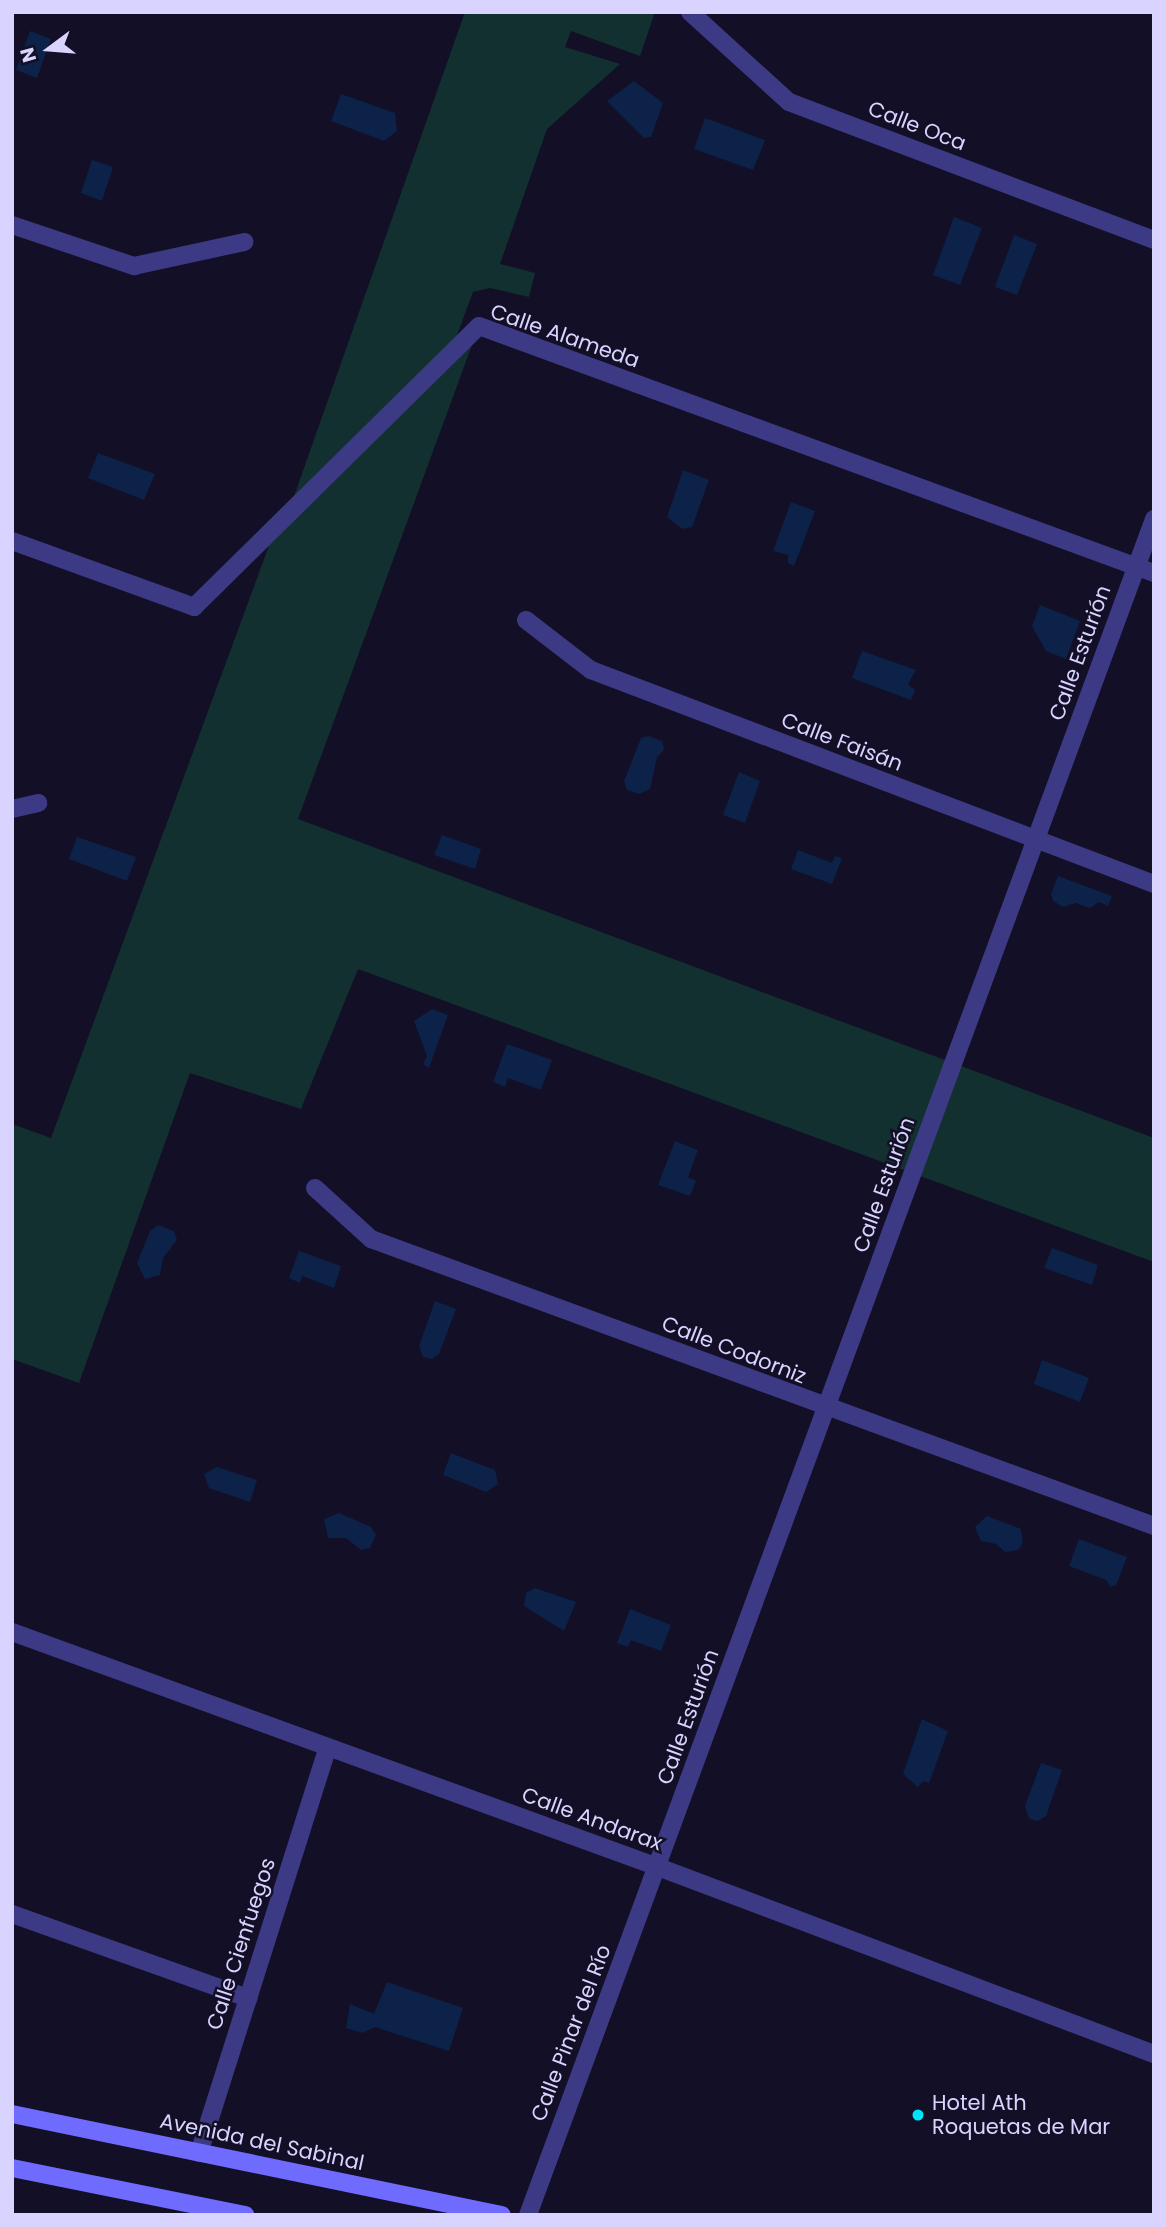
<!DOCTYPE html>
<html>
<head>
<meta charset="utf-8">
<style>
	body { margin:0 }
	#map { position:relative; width:1166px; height:2227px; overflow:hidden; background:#130f26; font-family:Poppins,sans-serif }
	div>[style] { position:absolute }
	.green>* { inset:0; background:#12302f }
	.water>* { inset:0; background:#0c2248 }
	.street>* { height:18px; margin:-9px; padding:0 9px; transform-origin:9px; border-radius:9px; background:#3d3a85 }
	.secondary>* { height:18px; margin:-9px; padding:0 9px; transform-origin:9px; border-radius:9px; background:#6f6bff }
	.dots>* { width:19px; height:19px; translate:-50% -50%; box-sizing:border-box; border:4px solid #130f26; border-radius:50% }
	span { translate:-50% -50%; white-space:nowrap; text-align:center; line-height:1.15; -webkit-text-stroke:5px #130f26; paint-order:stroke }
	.street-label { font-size:21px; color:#d9d4ff }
	.poi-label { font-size:21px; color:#d9d4ff }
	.left { translate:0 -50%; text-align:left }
	.frame { position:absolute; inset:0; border:14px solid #d9d4ff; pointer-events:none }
	.north { position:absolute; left:14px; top:14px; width:70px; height:70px; -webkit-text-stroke:5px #130f26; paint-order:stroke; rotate:254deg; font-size:19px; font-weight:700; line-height:28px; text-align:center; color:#d9d4ff }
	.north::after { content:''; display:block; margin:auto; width:24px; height:32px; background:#d9d4ff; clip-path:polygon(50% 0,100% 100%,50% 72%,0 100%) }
</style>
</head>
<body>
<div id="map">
	<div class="green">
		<i style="clip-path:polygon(465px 12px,655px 12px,640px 56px,571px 31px,565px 47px,620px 64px,547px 129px,500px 264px,535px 273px,529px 297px,490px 288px,473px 292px,450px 354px,479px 326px,298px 819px,1154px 1138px,1154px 1262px,358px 969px,301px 1109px,190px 1073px,79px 1383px,12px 1359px,12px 1124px,51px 1138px,274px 532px,286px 519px)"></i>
	</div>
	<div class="water">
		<i style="clip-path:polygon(30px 31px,51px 39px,37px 78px,16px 70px)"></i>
		<i style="clip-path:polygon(634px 81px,663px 103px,651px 137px,644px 138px,607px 101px)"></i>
		<i style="clip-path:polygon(341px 94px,395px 113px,397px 131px,384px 141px,331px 121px)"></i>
		<i style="clip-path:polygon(705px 118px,765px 140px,753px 170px,694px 149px)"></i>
		<i style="clip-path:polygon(92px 160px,113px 167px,102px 201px,81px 193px)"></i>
		<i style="clip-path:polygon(954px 217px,982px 228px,960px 285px,933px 275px)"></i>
		<i style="clip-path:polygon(1014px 235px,1037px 244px,1017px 295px,995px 287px)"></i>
		<i style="clip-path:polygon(98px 453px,155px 474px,144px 500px,88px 478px)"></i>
		<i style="clip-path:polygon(683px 470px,709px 480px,692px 527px,682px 529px,667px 517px)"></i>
		<i style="clip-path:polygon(791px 502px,815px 511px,794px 566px,788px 563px,788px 555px,773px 551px)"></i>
		<i style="clip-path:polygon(1040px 605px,1080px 621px,1066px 659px,1046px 651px,1032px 626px)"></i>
		<i style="clip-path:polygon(862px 651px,916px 670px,908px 684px,915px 690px,911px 700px,852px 678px)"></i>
		<i style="clip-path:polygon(649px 736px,662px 741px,664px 750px,657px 757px,650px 789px,639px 794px,627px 790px,624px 781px,641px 738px)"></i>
		<i style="clip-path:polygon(739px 772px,760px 781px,745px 823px,723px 815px)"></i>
		<i style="clip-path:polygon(442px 835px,481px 849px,475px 869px,434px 855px)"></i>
		<i style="clip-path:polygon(77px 837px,136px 857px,127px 881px,69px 859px)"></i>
		<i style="clip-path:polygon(798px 850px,832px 863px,835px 856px,842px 858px,832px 884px,791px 869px)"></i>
		<i style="clip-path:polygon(1058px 876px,1112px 896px,1108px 906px,1099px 902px,1090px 908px,1076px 903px,1063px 907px,1053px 901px,1051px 894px)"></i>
		<i style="clip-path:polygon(432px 1009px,448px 1015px,429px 1068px,423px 1064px,427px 1056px,414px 1021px)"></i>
		<i style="clip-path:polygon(507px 1044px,552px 1060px,541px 1090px,508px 1078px,505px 1087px,493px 1082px)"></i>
		<i style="clip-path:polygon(675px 1141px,698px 1150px,688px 1177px,696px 1181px,690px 1196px,658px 1185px)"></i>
		<i style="clip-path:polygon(158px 1225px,174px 1231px,177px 1240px,163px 1258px,160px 1275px,145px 1279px,137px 1263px,150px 1231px)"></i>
		<i style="clip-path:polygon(1052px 1248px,1098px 1265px,1092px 1285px,1044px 1268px)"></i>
		<i style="clip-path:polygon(299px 1251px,341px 1266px,334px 1288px,302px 1276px,300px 1283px,289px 1278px)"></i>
		<i style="clip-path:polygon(435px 1301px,456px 1309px,439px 1354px,432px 1359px,423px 1357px,419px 1346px)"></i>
		<i style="clip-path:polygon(1042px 1360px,1089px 1378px,1080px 1402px,1034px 1384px)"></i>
		<i style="clip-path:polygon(451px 1453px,495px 1470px,498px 1484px,486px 1492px,443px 1475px)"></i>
		<i style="clip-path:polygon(217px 1467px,257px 1480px,250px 1502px,209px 1488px,204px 1474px)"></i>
		<i style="clip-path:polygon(339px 1513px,371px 1527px,376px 1535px,370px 1548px,361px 1550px,346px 1538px,328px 1538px,324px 1519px)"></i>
		<i style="clip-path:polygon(987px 1516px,1021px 1529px,1023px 1542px,1018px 1550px,1005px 1552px,996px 1544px,981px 1541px,975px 1527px)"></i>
		<i style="clip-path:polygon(1079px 1539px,1127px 1557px,1116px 1585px,1111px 1587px,1106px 1580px,1069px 1566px)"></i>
		<i style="clip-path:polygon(535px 1588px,576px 1602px,564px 1631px,524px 1606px,526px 1593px)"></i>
		<i style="clip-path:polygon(630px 1609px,671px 1625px,661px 1651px,631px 1640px,628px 1647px,617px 1643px)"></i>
		<i style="clip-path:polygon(922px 1719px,948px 1731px,929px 1783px,923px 1781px,918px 1787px,903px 1774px)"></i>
		<i style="clip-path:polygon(1041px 1763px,1062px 1770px,1046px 1816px,1038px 1821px,1029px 1819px,1025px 1806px)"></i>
		<i style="clip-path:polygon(387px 1982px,463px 2008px,449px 2051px,375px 2027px,363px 2033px,346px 2028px,350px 2004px,374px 2014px)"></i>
	</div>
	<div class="street">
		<i style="left:690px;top:12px;width:134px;rotate:42.3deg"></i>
		<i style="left:789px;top:102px;width:390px;rotate:20.7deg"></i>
		<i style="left:12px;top:225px;width:129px;rotate:18.6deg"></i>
		<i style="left:134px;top:266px;width:113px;rotate:-12.3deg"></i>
		<i style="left:12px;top:541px;width:194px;rotate:19.9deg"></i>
		<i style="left:194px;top:607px;width:400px;rotate:-44.6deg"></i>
		<i style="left:479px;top:326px;width:719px;rotate:20.1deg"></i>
		<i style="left:526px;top:620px;width:82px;rotate:37.6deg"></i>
		<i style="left:591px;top:670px;width:602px;rotate:20.81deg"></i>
		<i style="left:12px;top:809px;width:27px;rotate:-13deg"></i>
		<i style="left:315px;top:1188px;width:76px;rotate:42.3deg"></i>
		<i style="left:371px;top:1239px;width:834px;rotate:20.13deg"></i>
		<i style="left:12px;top:1632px;width:687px;rotate:19.99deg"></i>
		<i style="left:658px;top:1867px;width:530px;rotate:20.66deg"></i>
		<i style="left:12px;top:1914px;width:251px;rotate:19.6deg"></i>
		<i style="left:199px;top:2153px;width:424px;rotate:-72.4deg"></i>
		<i style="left:528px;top:2215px;width:1808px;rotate:-69.74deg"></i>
	</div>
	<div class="secondary">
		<i style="left:12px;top:2114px;width:500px;rotate:11.65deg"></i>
		<i style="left:12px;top:2168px;width:238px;rotate:11.4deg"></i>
	</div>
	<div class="dots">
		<i style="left:918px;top:2115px;background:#00e5ff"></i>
	</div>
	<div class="street-label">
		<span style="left:917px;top:126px;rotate:21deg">Calle Oca</span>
		<span style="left:565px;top:336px;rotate:19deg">Calle Alameda</span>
		<span style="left:1080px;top:653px;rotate:-70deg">Calle Esturión</span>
		<span style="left:842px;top:742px;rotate:21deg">Calle Faisán</span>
		<span style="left:884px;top:1185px;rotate:-70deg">Calle Esturión</span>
		<span style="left:734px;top:1350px;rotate:21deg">Calle Codorniz</span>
		<span style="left:688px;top:1717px;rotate:-70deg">Calle Esturión</span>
		<span style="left:592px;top:1819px;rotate:20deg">Calle Andarax</span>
		<span style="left:241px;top:1944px;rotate:-72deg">Calle Cienfuegos</span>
		<span style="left:571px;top:2033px;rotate:-69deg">Calle Pinar del Río</span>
		<span style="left:262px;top:2142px;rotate:12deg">Avenida del Sabinal</span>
	</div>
	<div class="poi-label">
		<span class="left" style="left:932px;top:2115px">Hotel Ath<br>Roquetas de Mar</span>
	</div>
	<div class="frame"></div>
	<div class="north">N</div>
</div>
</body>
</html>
